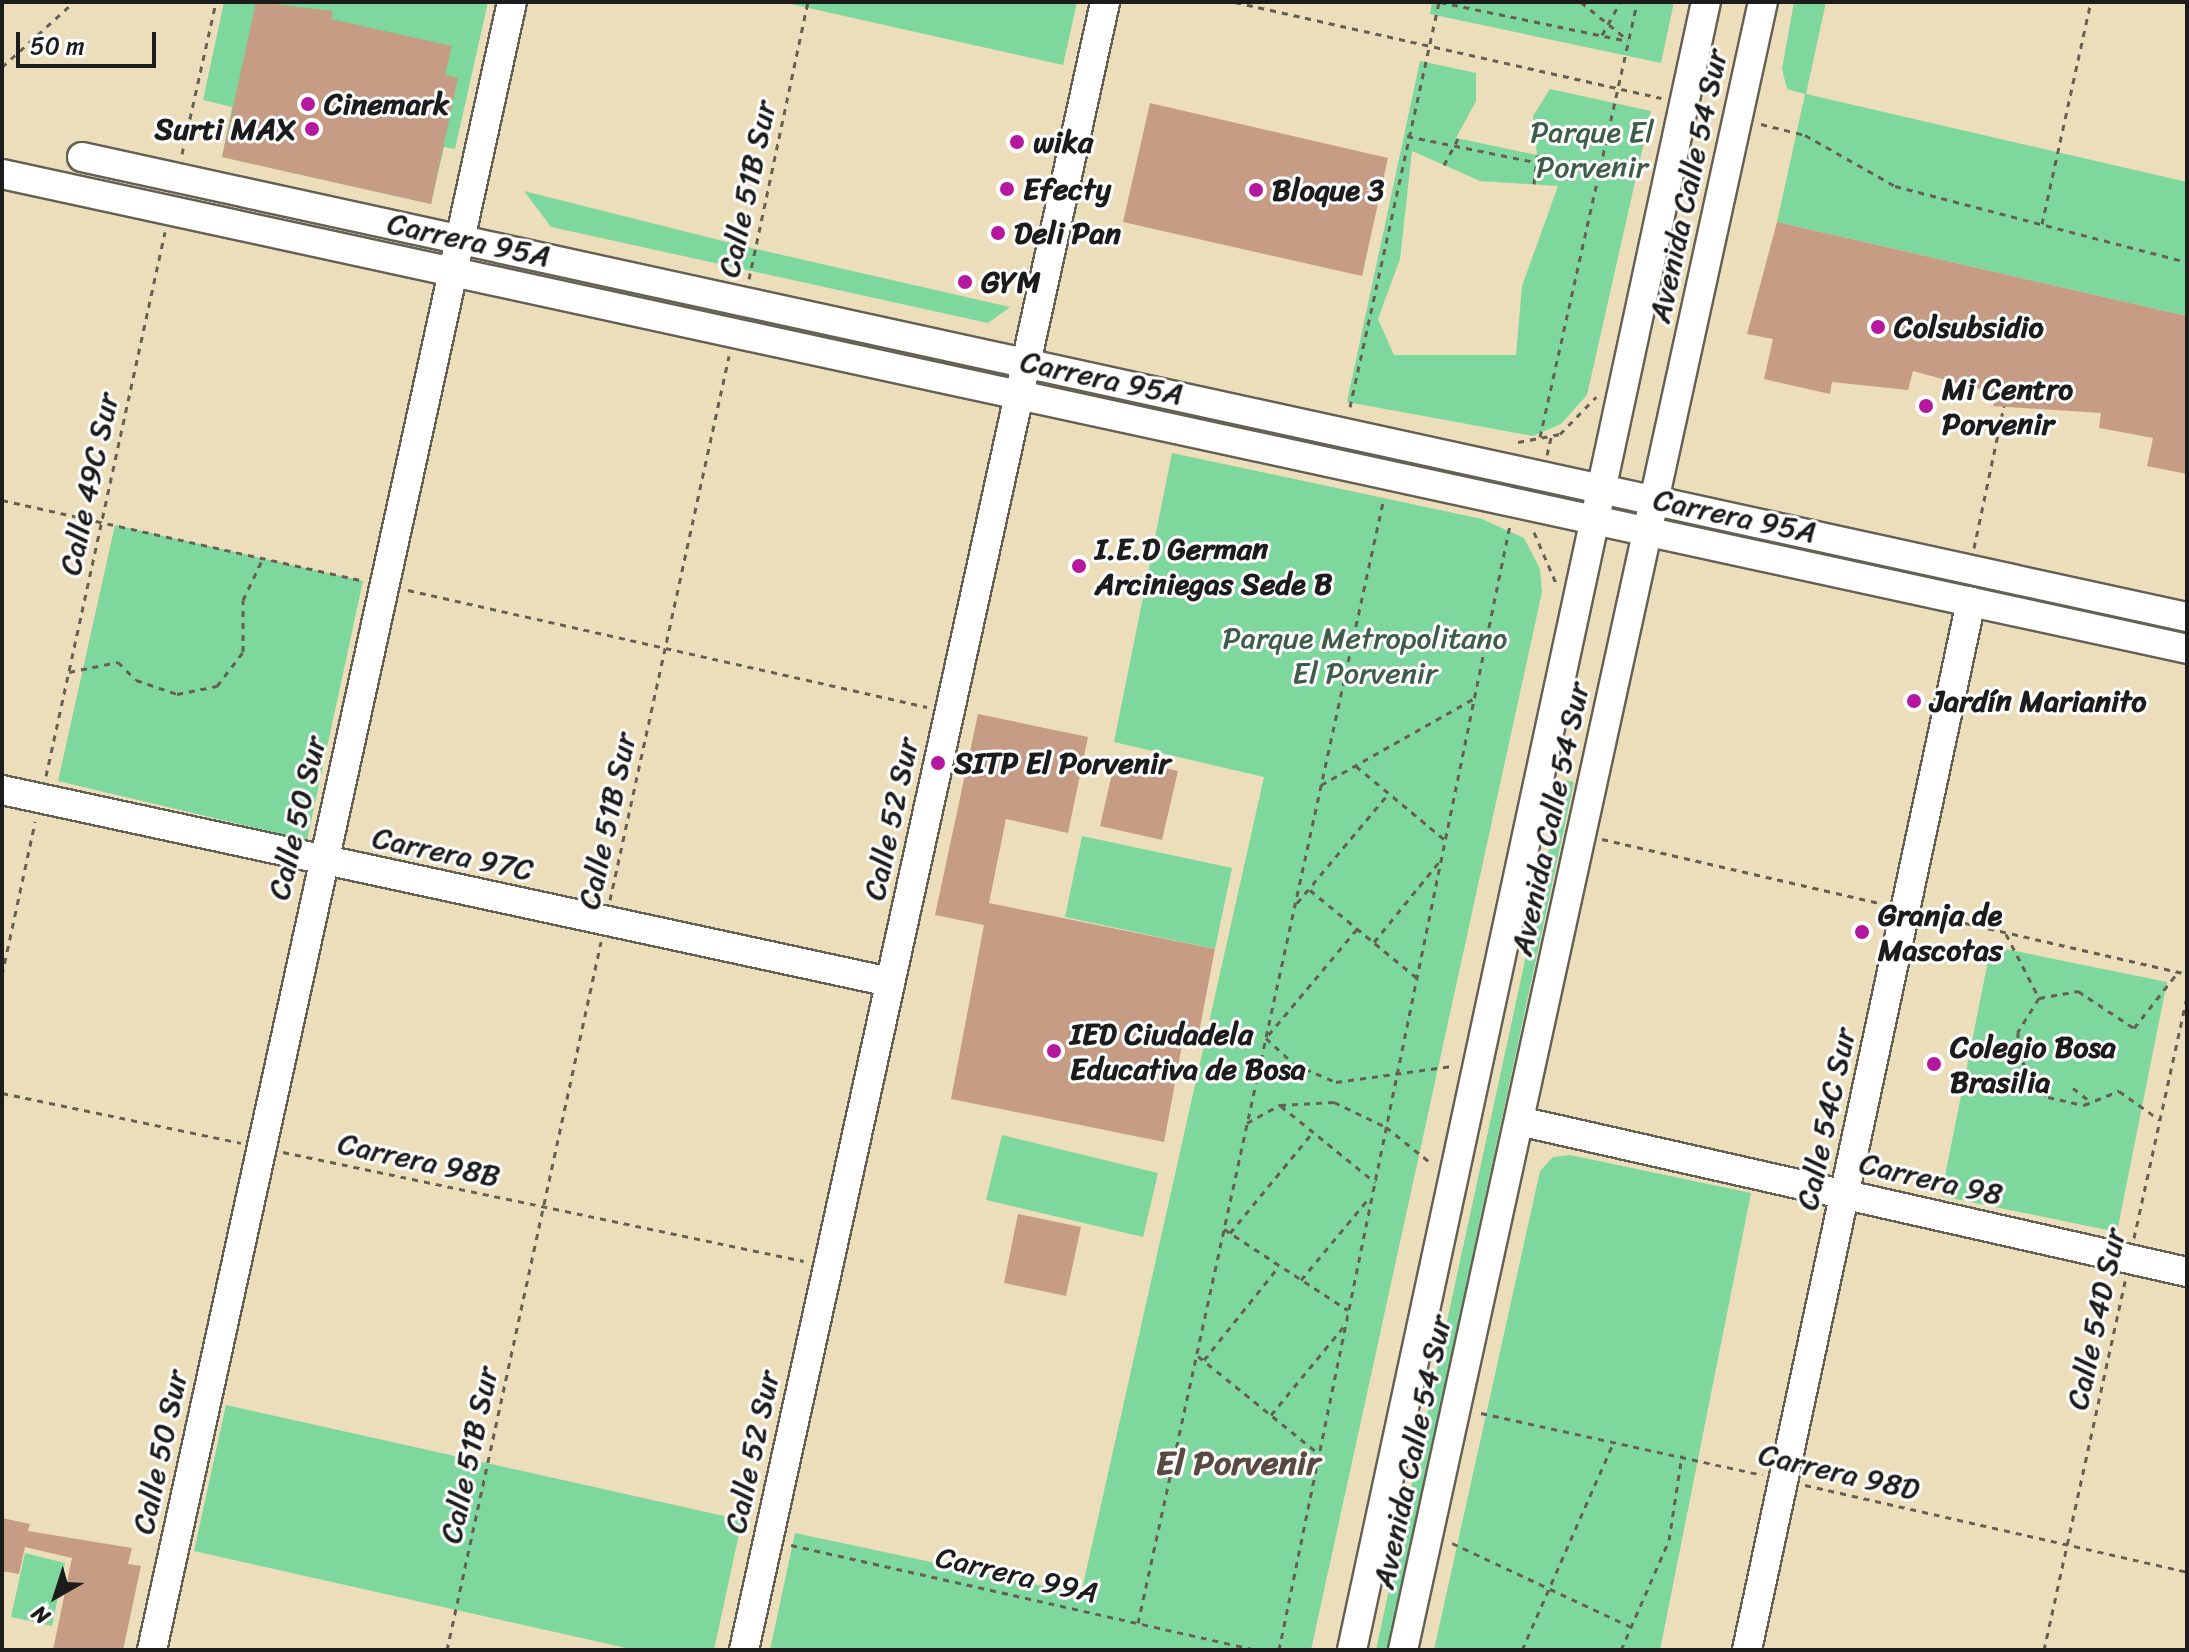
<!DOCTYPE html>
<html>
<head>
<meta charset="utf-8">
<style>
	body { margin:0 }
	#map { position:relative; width:2189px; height:1652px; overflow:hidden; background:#eddebb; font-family:Sriracha,sans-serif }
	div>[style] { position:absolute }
	.green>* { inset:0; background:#7ed79d }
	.building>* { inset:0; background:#c79c85 }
	.path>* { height:3px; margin-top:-1.5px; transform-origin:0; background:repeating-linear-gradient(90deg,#656054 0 6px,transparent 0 12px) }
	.roads { filter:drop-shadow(2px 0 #656054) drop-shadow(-2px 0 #656054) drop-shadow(0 2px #656054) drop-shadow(0 -2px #656054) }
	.minor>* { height:28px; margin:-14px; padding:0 14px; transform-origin:14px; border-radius:14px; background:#fff }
	.dots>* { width:22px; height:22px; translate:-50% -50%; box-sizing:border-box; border:4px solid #fff; border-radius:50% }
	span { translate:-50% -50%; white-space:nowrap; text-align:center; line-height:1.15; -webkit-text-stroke:6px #fff; paint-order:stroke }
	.poi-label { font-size:30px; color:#1c1c1c; font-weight:700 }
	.left { translate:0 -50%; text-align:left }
	.right { translate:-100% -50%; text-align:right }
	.park-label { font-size:30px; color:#3e5d49 }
	.street-label { font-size:30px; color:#1c1c1c }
	.quarter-label { font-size:34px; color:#584941; font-weight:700 }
	.frame { position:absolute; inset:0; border:4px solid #1c1c1c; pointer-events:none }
	.north { position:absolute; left:16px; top:1556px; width:80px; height:80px; -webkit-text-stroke:6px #fff; paint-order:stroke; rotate:219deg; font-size:22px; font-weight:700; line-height:32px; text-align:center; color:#1c1c1c }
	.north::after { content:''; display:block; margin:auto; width:28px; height:36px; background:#1c1c1c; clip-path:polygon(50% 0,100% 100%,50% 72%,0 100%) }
	.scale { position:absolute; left:16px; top:32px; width:140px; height:36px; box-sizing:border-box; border:4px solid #1c1c1c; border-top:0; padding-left:10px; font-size:24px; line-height:28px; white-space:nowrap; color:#1c1c1c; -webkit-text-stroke:6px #fff; paint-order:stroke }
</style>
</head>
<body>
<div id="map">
	<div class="green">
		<i style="clip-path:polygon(224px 2px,488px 2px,455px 149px,444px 147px,431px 204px,222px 157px,232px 107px,203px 100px)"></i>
		<i style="clip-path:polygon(782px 2px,1077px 2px,1063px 65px)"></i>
		<i style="clip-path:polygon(1432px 2px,1674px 2px,1661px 63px,1430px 14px)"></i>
		<i style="clip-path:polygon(1794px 2px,1826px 2px,1806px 94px,2187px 182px,2187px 316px,1777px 222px,1805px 94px,1787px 89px,1782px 69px)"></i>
		<i style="clip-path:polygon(evenodd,1420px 61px,1476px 73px,1476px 101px,1456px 138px,1537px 155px,1533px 116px,1550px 89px,1651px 111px,1587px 395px,1561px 424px,1533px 436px,1347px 402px,1420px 61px,1412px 151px,1480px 181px,1558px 186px,1522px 286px,1516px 355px,1394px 355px,1378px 319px,1400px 259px,1412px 151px)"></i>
		<i style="clip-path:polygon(524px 191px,743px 246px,1010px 307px,988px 323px,551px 227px)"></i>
		<i style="clip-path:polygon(1172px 453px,1482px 519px,1524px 538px,1540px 569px,1542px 592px,1311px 1650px,770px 1650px,795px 1533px,1081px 1594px,1264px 777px,1114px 742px)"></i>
		<i style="clip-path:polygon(115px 525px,363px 581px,307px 840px,58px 781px)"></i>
		<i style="clip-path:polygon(1564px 780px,1574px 782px,1388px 1650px,1376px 1650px)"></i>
		<i style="clip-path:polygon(1082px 836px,1232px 868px,1215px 949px,1065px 917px)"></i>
		<i style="clip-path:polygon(1991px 946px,2167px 982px,2117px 1232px,1941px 1196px)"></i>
		<i style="clip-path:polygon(1002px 1135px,1158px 1173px,1143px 1237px,986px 1200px)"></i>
		<i style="clip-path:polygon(1570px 1155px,1751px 1193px,1660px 1650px,1434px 1650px,1540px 1171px,1553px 1157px)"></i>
		<i style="clip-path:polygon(226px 1405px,742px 1520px,714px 1650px,635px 1650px,194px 1551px)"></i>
		<i style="clip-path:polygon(25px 1553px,65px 1563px,52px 1626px,11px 1617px)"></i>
	</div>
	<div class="building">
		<i style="clip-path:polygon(256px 2px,333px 11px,331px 19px,452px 46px,445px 75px,458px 78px,431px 204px,222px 157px)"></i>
		<i style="clip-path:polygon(1150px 103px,1388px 158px,1362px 276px,1123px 222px)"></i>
		<i style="clip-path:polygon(1777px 222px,2187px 316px,2187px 474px,2147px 466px,2153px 438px,2099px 428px,2101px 413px,1993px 406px,1997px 394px,1913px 371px,1908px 390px,1832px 382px,1830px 394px,1764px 379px,1773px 339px,1747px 334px)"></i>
		<i style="clip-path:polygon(978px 714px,1088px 737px,1068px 833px,1006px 819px,989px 903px,1215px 949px,1196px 1048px,1182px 1045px,1164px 1142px,951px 1099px,984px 925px,935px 915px)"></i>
		<i style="clip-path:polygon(1116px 756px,1178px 771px,1162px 840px,1100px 826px)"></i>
		<i style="clip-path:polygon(1018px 1214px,1081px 1227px,1066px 1296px,1004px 1283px)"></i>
		<i style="clip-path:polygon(2px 1518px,30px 1524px,28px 1531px,132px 1548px,128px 1564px,141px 1566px,123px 1650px,53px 1650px,72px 1558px,25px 1547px,19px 1574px,2px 1571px)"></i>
	</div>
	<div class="path">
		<i style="left:1235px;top:2px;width:437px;rotate:12.7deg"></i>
		<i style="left:1440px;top:2px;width:192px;rotate:11.7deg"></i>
		<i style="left:1581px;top:2px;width:60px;rotate:39deg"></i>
		<i style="left:1602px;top:35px;width:38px;rotate:-61deg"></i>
		<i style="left:2px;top:67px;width:97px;rotate:-42.1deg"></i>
		<i style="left:1761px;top:124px;width:45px;rotate:14deg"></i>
		<i style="left:1805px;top:135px;width:103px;rotate:29.5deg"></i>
		<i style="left:1895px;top:186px;width:302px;rotate:14.6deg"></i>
		<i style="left:1407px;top:136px;width:195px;rotate:11.5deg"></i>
		<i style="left:182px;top:154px;width:156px;rotate:-77.4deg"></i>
		<i style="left:1444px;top:165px;width:30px;rotate:-62deg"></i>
		<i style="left:1534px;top:184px;width:29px;rotate:-84deg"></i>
		<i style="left:2042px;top:224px;width:227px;rotate:-77.6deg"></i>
		<i style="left:749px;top:279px;width:283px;rotate:-78deg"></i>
		<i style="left:1350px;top:407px;width:415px;rotate:-77.6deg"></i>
		<i style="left:1540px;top:437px;width:446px;rotate:-77.4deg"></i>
		<i style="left:1518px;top:442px;width:43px;rotate:-10.8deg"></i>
		<i style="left:1560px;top:434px;width:52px;rotate:-45.8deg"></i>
		<i style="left:1547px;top:455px;width:18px;rotate:-77deg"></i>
		<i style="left:2px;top:500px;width:368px;rotate:12.6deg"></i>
		<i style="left:1534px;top:532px;width:56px;rotate:66.7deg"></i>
		<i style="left:1974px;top:548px;width:145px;rotate:-78.1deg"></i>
		<i style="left:408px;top:590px;width:532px;rotate:12.7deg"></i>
		<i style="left:69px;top:672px;width:50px;rotate:-11.5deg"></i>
		<i style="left:118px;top:662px;width:25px;rotate:45deg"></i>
		<i style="left:136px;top:680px;width:43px;rotate:18.9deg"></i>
		<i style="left:177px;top:694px;width:41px;rotate:-11.3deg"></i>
		<i style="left:217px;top:686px;width:43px;rotate:-52.6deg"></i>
		<i style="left:243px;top:652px;width:52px;rotate:-90deg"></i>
		<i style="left:243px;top:600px;width:47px;rotate:-64.5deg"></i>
		<i style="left:1356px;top:766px;width:116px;rotate:39.7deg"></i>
		<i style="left:46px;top:776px;width:557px;rotate:-77.66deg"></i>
		<i style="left:1321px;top:785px;width:177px;rotate:-29.5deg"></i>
		<i style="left:1602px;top:839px;width:288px;rotate:13deg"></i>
		<i style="left:1310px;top:890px;width:139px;rotate:39.4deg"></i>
		<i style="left:610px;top:900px;width:557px;rotate:-77.66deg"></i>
		<i style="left:1297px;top:903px;width:143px;rotate:-50.1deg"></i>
		<i style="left:1930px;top:915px;width:264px;rotate:12.9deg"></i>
		<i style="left:1357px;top:929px;width:142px;rotate:129.9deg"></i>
		<i style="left:1266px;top:1038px;width:38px;rotate:43deg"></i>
		<i style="left:1294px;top:1064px;width:46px;rotate:23.2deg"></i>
		<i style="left:1336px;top:1082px;width:117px;rotate:-7.9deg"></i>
		<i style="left:2006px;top:934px;width:72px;rotate:62.7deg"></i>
		<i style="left:1374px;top:942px;width:103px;rotate:-50.9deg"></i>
		<i style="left:2px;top:975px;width:157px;rotate:-77.8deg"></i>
		<i style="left:2039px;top:998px;width:40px;rotate:122deg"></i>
		<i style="left:2018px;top:1032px;width:19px;rotate:90deg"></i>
		<i style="left:2018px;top:1051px;width:37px;rotate:66deg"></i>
		<i style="left:2033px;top:1085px;width:19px;rotate:39deg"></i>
		<i style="left:2048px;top:1097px;width:37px;rotate:13deg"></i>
		<i style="left:2084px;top:1105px;width:38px;rotate:-22deg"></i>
		<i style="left:2119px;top:1091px;width:50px;rotate:35.3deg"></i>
		<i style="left:2039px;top:998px;width:40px;rotate:-10deg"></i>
		<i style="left:2078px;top:991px;width:67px;rotate:33.5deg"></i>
		<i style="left:2134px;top:1028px;width:71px;rotate:-51.8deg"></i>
		<i style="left:2018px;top:1045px;width:16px;rotate:38deg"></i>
		<i style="left:2073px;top:1088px;width:24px;rotate:38deg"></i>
		<i style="left:2px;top:1093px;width:244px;rotate:11.8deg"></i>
		<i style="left:1281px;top:1106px;width:121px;rotate:39deg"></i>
		<i style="left:1247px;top:1123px;width:38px;rotate:-29deg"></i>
		<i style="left:1280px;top:1105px;width:54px;rotate:-3.2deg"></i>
		<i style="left:1334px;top:1102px;width:58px;rotate:25.7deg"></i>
		<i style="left:1386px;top:1127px;width:58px;rotate:38.7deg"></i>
		<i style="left:283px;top:1152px;width:532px;rotate:11.82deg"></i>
		<i style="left:1224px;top:1229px;width:148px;rotate:33.2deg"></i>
		<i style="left:1230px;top:1233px;width:131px;rotate:-50.6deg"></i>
		<i style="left:2134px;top:1238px;width:248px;rotate:-77.6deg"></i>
		<i style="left:1301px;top:1280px;width:108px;rotate:-50.3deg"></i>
		<i style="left:1198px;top:1356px;width:156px;rotate:39deg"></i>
		<i style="left:1204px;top:1360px;width:120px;rotate:-51.4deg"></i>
		<i style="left:1481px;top:1413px;width:288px;rotate:12.4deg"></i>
		<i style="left:1271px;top:1415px;width:117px;rotate:-50.6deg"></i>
		<i style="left:1805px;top:1485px;width:392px;rotate:12.8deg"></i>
		<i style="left:1452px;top:1543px;width:198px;rotate:25.1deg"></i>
		<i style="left:791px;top:1545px;width:477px;rotate:12.7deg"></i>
		<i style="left:1138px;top:1623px;width:1152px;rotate:-77.67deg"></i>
		<i style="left:447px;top:1650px;width:725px;rotate:-77.73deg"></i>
		<i style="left:1279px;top:1650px;width:1148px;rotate:-78.4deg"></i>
		<i style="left:1522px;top:1650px;width:228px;rotate:-66.2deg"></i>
		<i style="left:1621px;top:1650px;width:120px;rotate:-66.4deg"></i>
		<i style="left:1669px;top:1540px;width:86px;rotate:-81.3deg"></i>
		<i style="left:2044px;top:1650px;width:378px;rotate:-77.6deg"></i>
	</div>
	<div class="roads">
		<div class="minor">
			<i style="left:82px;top:157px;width:2155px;rotate:12.33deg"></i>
			<i style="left:2px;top:174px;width:2236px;rotate:12.26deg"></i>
			<i style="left:2px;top:790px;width:909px;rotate:12.2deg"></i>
			<i style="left:1519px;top:1121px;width:685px;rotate:12.74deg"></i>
			<i style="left:152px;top:1650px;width:1687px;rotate:-77.68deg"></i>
			<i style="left:744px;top:1650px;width:1687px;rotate:-77.64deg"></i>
			<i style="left:1352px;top:1650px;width:1686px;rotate:-77.88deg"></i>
			<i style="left:1403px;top:1650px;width:1687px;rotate:-77.68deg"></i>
			<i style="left:1747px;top:1650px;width:1072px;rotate:-77.94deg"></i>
		</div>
	</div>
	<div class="dots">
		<i style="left:308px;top:104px;background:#b5179e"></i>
		<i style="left:312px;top:129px;background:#b5179e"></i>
		<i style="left:1017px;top:142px;background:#b5179e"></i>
		<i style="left:1007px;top:189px;background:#b5179e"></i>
		<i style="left:1256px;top:190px;background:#b5179e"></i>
		<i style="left:998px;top:233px;background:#b5179e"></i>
		<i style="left:965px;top:282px;background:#b5179e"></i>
		<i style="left:1878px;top:327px;background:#b5179e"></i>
		<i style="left:1926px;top:406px;background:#b5179e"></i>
		<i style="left:1079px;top:566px;background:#b5179e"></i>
		<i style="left:1914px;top:701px;background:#b5179e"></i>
		<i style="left:938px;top:763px;background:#b5179e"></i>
		<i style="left:1862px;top:932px;background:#b5179e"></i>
		<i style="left:1054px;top:1051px;background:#b5179e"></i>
		<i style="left:1934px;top:1064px;background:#b5179e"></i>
	</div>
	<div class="poi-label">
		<span class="left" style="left:324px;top:104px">Cinemark</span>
		<span class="right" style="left:296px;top:129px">Surti MAX</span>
		<span class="left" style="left:1033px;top:142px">wika</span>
		<span class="left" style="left:1023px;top:189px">Efecty</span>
		<span class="left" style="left:1272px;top:190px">Bloque 3</span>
		<span class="left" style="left:1014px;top:233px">Deli Pan</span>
		<span class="left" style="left:981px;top:282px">GYM</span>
		<span class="left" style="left:1894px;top:327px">Colsubsidio</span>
		<span class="left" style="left:1942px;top:406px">Mi Centro<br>Porvenir</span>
		<span class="left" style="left:1095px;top:566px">I.E.D German<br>Arciniegas Sede B</span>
		<span class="left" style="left:1930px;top:701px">Jardín Marianito</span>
		<span class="left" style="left:954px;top:763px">SITP El Porvenir</span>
		<span class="left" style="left:1878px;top:932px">Granja de<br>Mascotas</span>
		<span class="left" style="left:1070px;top:1051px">IED Ciudadela<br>Educativa de Bosa</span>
		<span class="left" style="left:1950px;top:1064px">Colegio Bosa<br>Brasilia</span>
	</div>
	<div class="park-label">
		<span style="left:1592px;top:149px">Parque El<br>Porvenir</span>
		<span style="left:1365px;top:655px">Parque Metropolitano<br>El Porvenir</span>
	</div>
	<div class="street-label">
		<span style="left:1688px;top:186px;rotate:-78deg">Avenida Calle 54 Sur</span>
		<span style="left:747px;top:189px;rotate:-78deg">Calle 51B Sur</span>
		<span style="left:469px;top:240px;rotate:12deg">Carrera 95A</span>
		<span style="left:1102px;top:378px;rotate:12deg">Carrera 95A</span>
		<span style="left:89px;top:484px;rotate:-78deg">Calle 49C Sur</span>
		<span style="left:1735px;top:516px;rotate:12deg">Carrera 95A</span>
		<span style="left:297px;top:818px;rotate:-77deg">Calle 50 Sur</span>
		<span style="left:891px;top:819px;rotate:-78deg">Calle 52 Sur</span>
		<span style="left:1550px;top:819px;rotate:-78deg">Avenida Calle 54 Sur</span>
		<span style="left:607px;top:821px;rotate:-78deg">Calle 51B Sur</span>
		<span style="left:453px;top:854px;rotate:12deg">Carrera 97C</span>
		<span style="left:1826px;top:1119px;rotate:-78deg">Calle 54C Sur</span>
		<span style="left:419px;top:1160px;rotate:12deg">Carrera 98B</span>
		<span style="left:1931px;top:1179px;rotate:13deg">Carrera 98</span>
		<span style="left:2096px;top:1319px;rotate:-78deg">Calle 54D Sur</span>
		<span style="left:160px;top:1452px;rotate:-78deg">Calle 50 Sur</span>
		<span style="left:752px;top:1452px;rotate:-78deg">Calle 52 Sur</span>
		<span style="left:1412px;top:1452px;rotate:-78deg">Avenida Calle 54 Sur</span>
		<span style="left:469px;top:1455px;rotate:-78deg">Calle 51B Sur</span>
		<span style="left:1839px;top:1472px;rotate:13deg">Carrera 98D</span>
		<span style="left:1017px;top:1575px;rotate:13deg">Carrera 99A</span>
	</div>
	<div class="quarter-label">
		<span style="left:1238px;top:1464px">El Porvenir</span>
	</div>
	<div class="frame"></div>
	<div class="north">N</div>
	<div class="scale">50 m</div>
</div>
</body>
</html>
